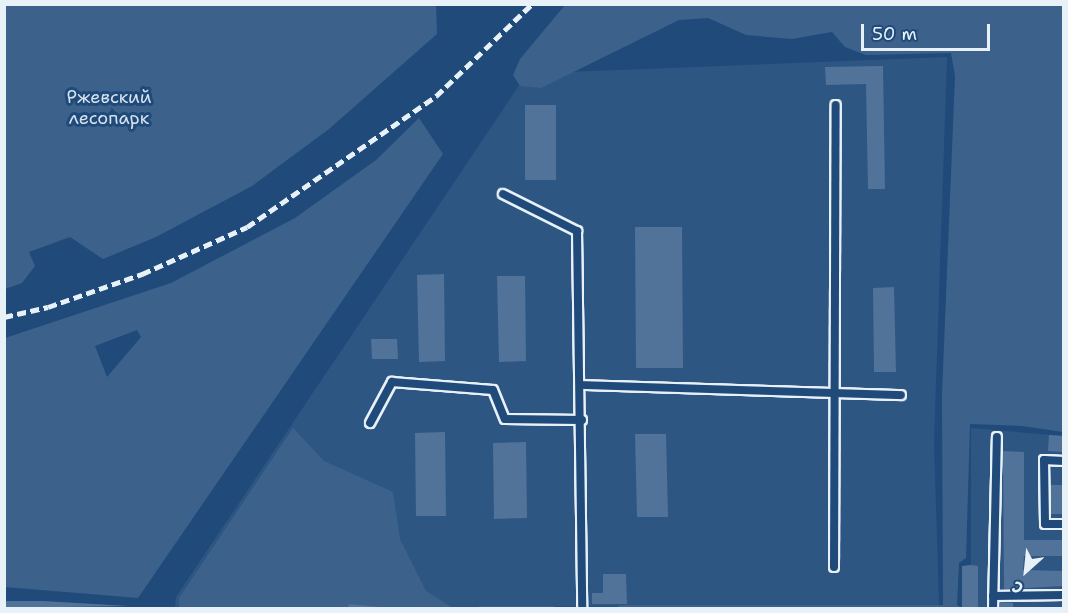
<!DOCTYPE html>
<html>
<head>
<meta charset="utf-8">
<style>
	body { margin:0 }
	#map { position:relative; width:1068px; height:613px; overflow:hidden; background:#1f4a7a; font-family:"Shantell Sans",sans-serif }
	div>[style] { position:absolute }
	.built>* { inset:0; background:#2e5683 }
	.green>* { inset:0; background:#3c628c }
	.building>* { inset:0; background:#517399 }
	.roads { filter:drop-shadow(2px 0 #e8f1f8) drop-shadow(-2px 0 #e8f1f8) drop-shadow(0 2px #e8f1f8) drop-shadow(0 -2px #e8f1f8) }
	.service>* { height:8px; margin:-4px; padding:0 4px; transform-origin:4px; border-radius:4px; background:#1f4a7a }
	.rail>* { height:4.5px; margin-top:-2.25px; transform-origin:0; background:repeating-linear-gradient(90deg,#e8f1f8 0 9px,transparent 0 13.5px) }
	span { translate:-50% -50%; white-space:nowrap; text-align:center; line-height:1.15; -webkit-text-stroke:6px #1f4a7a; paint-order:stroke }
	.park-label { font-size:18px; color:#d7e3ed }
	.frame { position:absolute; inset:0; border:6px solid #e8f1f8; pointer-events:none }
	.north { position:absolute; left:996px; top:541px; width:60px; height:60px; -webkit-text-stroke:4px #1f4a7a; paint-order:stroke; rotate:207deg; font-size:16px; font-weight:700; line-height:24px; text-align:center; color:#e8f1f8 }
	.north::after { content:''; display:block; margin:auto; width:21px; height:27px; background:#e8f1f8; clip-path:polygon(50% 0,100% 100%,50% 72%,0 100%) }
	.scale { position:absolute; left:861px; top:24px; width:129px; height:27px; box-sizing:border-box; border:3px solid #e8f1f8; border-top:0; padding-left:8px; font-size:18px; line-height:21px; white-space:nowrap; color:#e8f1f8; -webkit-text-stroke:4px #1f4a7a; paint-order:stroke }
</style>
</head>
<body>
<div id="map">
	<div class="built">
		<i style="clip-path:polygon(947px 57px,934px 442px,939px 605px,175px 608px,176px 597px,520px 84px,542px 73px)"></i>
		<i style="clip-path:polygon(971px 428px,1063px 436px,1063px 608px,962px 608px,962px 566px,971px 565px)"></i>
		<i style="clip-path:polygon(4px 601px,42px 601px,128px 606px,5px 608px)"></i>
	</div>
	<div class="green">
		<i style="clip-path:polygon(5px 4px,436px 5px,437px 34px,329px 129px,252px 186px,156px 237px,103px 259px,70px 237px,29px 252px,35px 266px,22px 283px,5px 289px)"></i>
		<i style="clip-path:polygon(565px 5px,1063px 5px,1063px 432px,1022px 426px,970px 424px,966px 558px,959px 563px,957px 605px,962px 608px,617px 608px,619px 605px,943px 605px,942px 394px,955px 76px,951px 53px,866px 55px,845px 47px,832px 32px,792px 39px,746px 35px,708px 18px,679px 20px,541px 88px,520px 86px,513px 75px,520px 59px)"></i>
		<i style="clip-path:polygon(evenodd,419px 118px,443px 154px,138px 598px,5px 587px,5px 338px,171px 283px,295px 218px,376px 160px,419px 118px,137px 330px,141px 337px,107px 377px,95px 346px,137px 330px)"></i>
		<i style="clip-path:polygon(293px 428px,324px 461px,393px 492px,400px 539px,426px 591px,453px 608px,179px 608px,179px 598px)"></i>
		<i style="clip-path:polygon(479px 606px,554px 606px,555px 608px,479px 608px)"></i>
	</div>
	<div class="building">
		<i style="clip-path:polygon(883px 66px,885px 189px,868px 189px,866px 84px,826px 85px,825px 67px)"></i>
		<i style="clip-path:polygon(525px 105px,556px 105px,556px 180px,525px 180px)"></i>
		<i style="clip-path:polygon(635px 227px,682px 227px,683px 368px,636px 368px)"></i>
		<i style="clip-path:polygon(444px 274px,445px 361px,419px 362px,417px 275px)"></i>
		<i style="clip-path:polygon(497px 276px,525px 276px,526px 361px,499px 362px)"></i>
		<i style="clip-path:polygon(894px 287px,896px 372px,874px 372px,873px 288px)"></i>
		<i style="clip-path:polygon(371px 339px,397px 339px,398px 359px,372px 359px)"></i>
		<i style="clip-path:polygon(445px 432px,446px 516px,416px 516px,415px 433px)"></i>
		<i style="clip-path:polygon(635px 434px,666px 434px,668px 517px,637px 517px)"></i>
		<i style="clip-path:polygon(1049px 435px,1064px 436px,1064px 452px,1048px 451px)"></i>
		<i style="clip-path:polygon(526px 442px,527px 518px,494px 519px,493px 443px)"></i>
		<i style="clip-path:polygon(1003px 451px,1024px 452px,1024px 540px,1064px 540px,1064px 556px,1024px 556px,1023px 570px,1064px 571px,1064px 586px,1004px 589px)"></i>
		<i style="clip-path:polygon(1051px 485px,1064px 485px,1064px 514px,1050px 514px)"></i>
		<i style="clip-path:polygon(971px 565px,978px 566px,978px 608px,962px 608px,962px 566px)"></i>
		<i style="clip-path:polygon(603px 574px,626px 574px,627px 604px,592px 604px,592px 593px,603px 593px)"></i>
		<i style="clip-path:polygon(4px 601px,42px 601px,128px 606px,4px 608px)"></i>
		<i style="clip-path:polygon(999px 602px,1013px 603px,1013px 608px,999px 608px)"></i>
		<i style="clip-path:polygon(349px 604px,378px 607px,378px 608px,348px 608px)"></i>
	</div>
	<div class="roads">
		<div class="service">
			<i style="left:503px;top:194px;width:83px;rotate:26.6deg"></i>
			<i style="left:577px;top:231px;width:377px;rotate:89.2deg"></i>
			<i style="left:582px;top:385px;width:319px;rotate:1.8deg"></i>
			<i style="left:370px;top:423px;width:47px;rotate:-61.8deg"></i>
			<i style="left:392px;top:382px;width:101px;rotate:4.5deg"></i>
			<i style="left:493px;top:390px;width:31px;rotate:68deg"></i>
			<i style="left:505px;top:419px;width:77px;rotate:0.7deg"></i>
			<i style="left:1064px;top:461px;width:20px;rotate:-177deg"></i>
			<i style="left:1044px;top:460px;width:64px;rotate:89.1deg"></i>
			<i style="left:1045px;top:524px;width:19px"></i>
			<i style="left:834px;top:567px;width:462px;rotate:-89.8deg"></i>
			<i style="left:993px;top:596px;width:71px;rotate:-0.8deg"></i>
			<i style="left:993px;top:608px;width:171px;rotate:-88.7deg"></i>
		</div>
	</div>
	<div class="rail">
		<i style="left:4px;top:317px;width:45px;rotate:-12.8deg"></i>
		<i style="left:48px;top:307px;width:100px;rotate:-19.3deg"></i>
		<i style="left:142px;top:274px;width:115px;rotate:-24.1deg"></i>
		<i style="left:247px;top:227px;width:230px;rotate:-34.7deg"></i>
		<i style="left:436px;top:96px;width:133px;rotate:-43.8deg"></i>
	</div>
	<div class="park-label">
		<span style="left:109px;top:108px">Ржевский<br>лесопарк</span>
	</div>
	<div class="frame"></div>
	<div class="north">С</div>
	<div class="scale">50 m</div>
</div>
</body>
</html>
